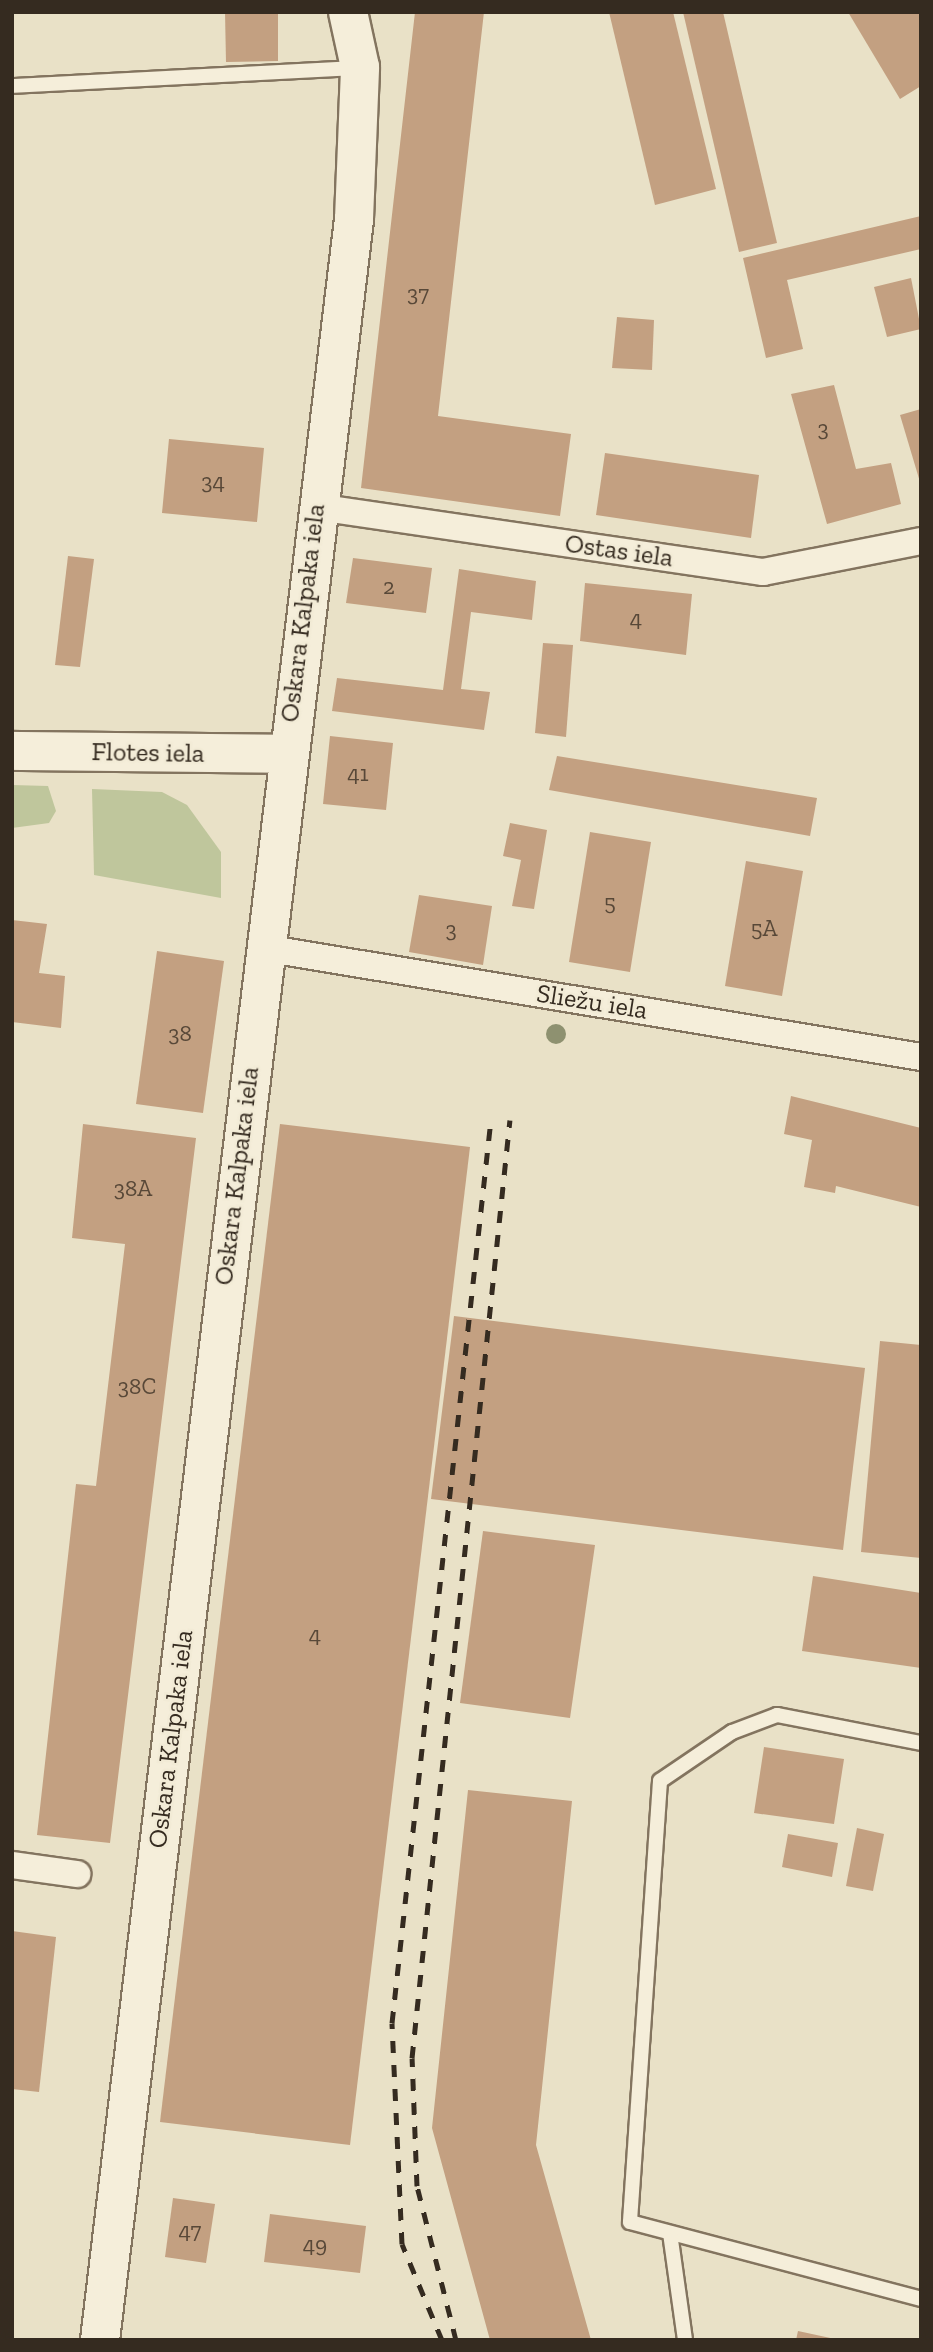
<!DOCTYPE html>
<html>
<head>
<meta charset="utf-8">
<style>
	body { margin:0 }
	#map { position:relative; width:933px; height:2352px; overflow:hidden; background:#e9e1c7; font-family:"Zilla Slab",serif }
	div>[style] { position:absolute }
	.green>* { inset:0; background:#bfc69c }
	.building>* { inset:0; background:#c3a081 }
	.roads { filter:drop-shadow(2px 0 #83745f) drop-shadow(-2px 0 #83745f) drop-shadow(0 2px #83745f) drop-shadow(0 -2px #83745f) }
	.lane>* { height:14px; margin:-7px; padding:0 7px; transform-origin:7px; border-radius:7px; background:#f5eeda }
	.street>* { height:26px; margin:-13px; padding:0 13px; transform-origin:13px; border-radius:13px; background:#f5eeda }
	.secondary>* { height:38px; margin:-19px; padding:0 19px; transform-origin:19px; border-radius:19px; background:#f5eeda }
	.rail>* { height:5px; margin-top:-2.5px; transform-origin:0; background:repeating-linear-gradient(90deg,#352b20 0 12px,transparent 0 24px) }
	.trees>* { width:20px; height:20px; margin:-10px; border-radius:50%; background:#8e9170 }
	span { translate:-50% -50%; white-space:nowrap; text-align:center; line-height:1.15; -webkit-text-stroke:5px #f2ebd6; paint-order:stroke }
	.number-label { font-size:23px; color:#584838 }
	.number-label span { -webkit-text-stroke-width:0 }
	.street-label { font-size:26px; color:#352b20 }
	.frame { position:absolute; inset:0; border:14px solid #352b20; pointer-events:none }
</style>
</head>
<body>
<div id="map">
	<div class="green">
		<i style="clip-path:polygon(12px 785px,48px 786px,56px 811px,49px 823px,12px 828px)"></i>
		<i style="clip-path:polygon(92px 789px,162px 792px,187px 805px,221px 852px,221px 898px,94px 875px)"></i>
	</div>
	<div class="building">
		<i style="clip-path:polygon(225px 12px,278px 12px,278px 61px,226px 62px)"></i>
		<i style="clip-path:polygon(415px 12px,484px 12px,438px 416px,571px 434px,560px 516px,361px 488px)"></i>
		<i style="clip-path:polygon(609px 12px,673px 12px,716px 189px,655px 205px)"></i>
		<i style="clip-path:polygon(683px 12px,723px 12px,777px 243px,739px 252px)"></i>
		<i style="clip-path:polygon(848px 12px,921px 12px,921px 86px,900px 99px)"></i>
		<i style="clip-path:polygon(921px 216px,921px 249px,787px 280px,803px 349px,766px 358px,743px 258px)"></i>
		<i style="clip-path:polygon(911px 278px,921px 329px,887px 337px,874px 287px)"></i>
		<i style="clip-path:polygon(617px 317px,654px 320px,652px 370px,612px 368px)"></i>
		<i style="clip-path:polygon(834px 385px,856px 469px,891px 463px,901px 504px,827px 524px,791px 394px)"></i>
		<i style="clip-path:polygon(921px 409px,921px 482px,920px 482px,900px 415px)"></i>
		<i style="clip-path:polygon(169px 439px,264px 448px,257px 522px,162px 513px)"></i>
		<i style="clip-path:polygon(605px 453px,759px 475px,751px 538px,596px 515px)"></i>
		<i style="clip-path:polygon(68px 556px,94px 559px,80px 667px,55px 665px)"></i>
		<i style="clip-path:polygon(353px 558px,432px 568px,426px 613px,346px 603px)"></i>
		<i style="clip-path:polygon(459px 569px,536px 581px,532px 620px,471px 612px,461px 689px,490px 692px,484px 730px,332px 711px,337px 678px,443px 690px)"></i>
		<i style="clip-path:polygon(585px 583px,692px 594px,686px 655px,580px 641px)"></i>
		<i style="clip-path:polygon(543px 643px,573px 645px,566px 737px,535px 733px)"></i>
		<i style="clip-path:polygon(330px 736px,393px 743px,386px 810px,323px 804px)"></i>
		<i style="clip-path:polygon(557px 756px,817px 798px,810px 836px,549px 790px)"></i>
		<i style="clip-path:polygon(510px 823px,547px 830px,534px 909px,512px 906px,521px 860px,503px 856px)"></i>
		<i style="clip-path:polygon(590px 832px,651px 842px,630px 972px,569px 962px)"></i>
		<i style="clip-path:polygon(746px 861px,803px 871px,782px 996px,725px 986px)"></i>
		<i style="clip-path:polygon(419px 895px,492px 906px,483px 965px,409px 952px)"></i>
		<i style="clip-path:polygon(12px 920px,47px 924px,39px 973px,65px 976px,61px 1028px,12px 1022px)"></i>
		<i style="clip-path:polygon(157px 951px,224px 961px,203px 1113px,136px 1104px)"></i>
		<i style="clip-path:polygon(791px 1096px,921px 1128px,921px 1207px,836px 1186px,835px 1193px,804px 1187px,812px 1140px,784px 1134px)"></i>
		<i style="clip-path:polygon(83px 1124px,196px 1138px,110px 1843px,37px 1835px,76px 1484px,96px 1486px,125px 1244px,72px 1238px)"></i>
		<i style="clip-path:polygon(280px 1124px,470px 1147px,350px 2145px,160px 2122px)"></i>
		<i style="clip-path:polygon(454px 1316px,865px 1368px,843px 1550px,431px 1499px)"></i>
		<i style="clip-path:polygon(880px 1341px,921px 1345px,921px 1558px,861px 1552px)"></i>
		<i style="clip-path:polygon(483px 1531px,595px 1545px,570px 1718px,460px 1703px)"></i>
		<i style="clip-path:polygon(813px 1576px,921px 1593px,921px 1668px,802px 1651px)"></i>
		<i style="clip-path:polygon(764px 1747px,844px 1759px,834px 1824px,754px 1813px)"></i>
		<i style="clip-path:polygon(468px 1790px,572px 1801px,536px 2145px,591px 2340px,490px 2340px,432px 2128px)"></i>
		<i style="clip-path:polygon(857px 1828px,884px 1834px,873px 1891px,846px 1886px)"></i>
		<i style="clip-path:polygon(788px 1834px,838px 1843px,832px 1877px,782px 1867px)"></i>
		<i style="clip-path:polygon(12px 1931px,56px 1937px,39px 2092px,12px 2089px)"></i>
		<i style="clip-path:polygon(173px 2198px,215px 2204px,206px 2263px,165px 2257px)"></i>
		<i style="clip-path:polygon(270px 2214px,366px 2226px,360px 2273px,264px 2262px)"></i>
		<i style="clip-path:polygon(798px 2331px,835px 2339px,835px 2340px,796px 2340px)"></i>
	</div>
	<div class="roads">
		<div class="lane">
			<i style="left:12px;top:86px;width:347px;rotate:-3deg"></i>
			<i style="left:921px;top:1743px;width:147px;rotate:-169deg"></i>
			<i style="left:777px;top:1715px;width:48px;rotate:159.3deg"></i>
			<i style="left:732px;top:1732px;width:87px;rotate:145.8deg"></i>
			<i style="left:660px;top:1781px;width:442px;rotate:93.9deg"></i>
			<i style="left:630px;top:2222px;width:301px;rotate:14.8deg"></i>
			<i style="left:670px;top:2233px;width:108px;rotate:82deg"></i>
		</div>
		<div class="street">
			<i style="left:317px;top:507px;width:451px;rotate:8.3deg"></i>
			<i style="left:763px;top:572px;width:161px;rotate:-11.1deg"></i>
			<i style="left:264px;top:948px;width:666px;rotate:9.42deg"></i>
			<i style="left:12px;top:1865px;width:66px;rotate:7.9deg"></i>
		</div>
		<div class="secondary">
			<i style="left:12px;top:751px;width:273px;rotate:0.6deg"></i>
			<i style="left:100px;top:2340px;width:2136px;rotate:-83.17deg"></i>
			<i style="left:354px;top:219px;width:152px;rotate:-87.7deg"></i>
			<i style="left:360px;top:67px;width:56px;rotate:-102.3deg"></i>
		</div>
	</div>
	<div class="rail">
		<i style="left:442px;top:2340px;width:104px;rotate:-112.6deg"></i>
		<i style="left:402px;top:2244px;width:221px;rotate:-92.6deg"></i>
		<i style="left:392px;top:2023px;width:909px;rotate:-83.75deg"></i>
		<i style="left:456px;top:2340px;width:159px;rotate:-104.2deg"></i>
		<i style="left:417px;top:2186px;width:128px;rotate:-92.2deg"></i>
		<i style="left:412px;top:2058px;width:943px;rotate:-84.04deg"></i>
	</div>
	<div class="trees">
		<i style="left:556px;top:1034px"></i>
	</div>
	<div class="number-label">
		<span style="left:418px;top:293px">37</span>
		<span style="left:823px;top:428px">3</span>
		<span style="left:213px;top:481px">34</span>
		<span style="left:389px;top:586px">2</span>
		<span style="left:636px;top:618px">4</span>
		<span style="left:358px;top:773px">41</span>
		<span style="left:610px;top:902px">5</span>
		<span style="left:764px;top:928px">5A</span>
		<span style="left:451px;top:929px">3</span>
		<span style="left:180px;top:1033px">38</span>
		<span style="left:133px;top:1188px">38A</span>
		<span style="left:137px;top:1386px">38C</span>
		<span style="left:315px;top:1634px">4</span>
		<span style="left:190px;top:2230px">47</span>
		<span style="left:315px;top:2244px">49</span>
	</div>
	<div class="street-label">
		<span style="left:619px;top:551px;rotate:8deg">Ostas iela</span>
		<span style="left:303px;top:613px;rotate:-83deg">Oskara Kalpaka iela</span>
		<span style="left:148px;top:753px;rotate:1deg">Flotes iela</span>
		<span style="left:592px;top:1002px;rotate:9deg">Sliežu iela</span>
		<span style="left:237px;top:1176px;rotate:-83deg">Oskara Kalpaka iela</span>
		<span style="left:171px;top:1739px;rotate:-83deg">Oskara Kalpaka iela</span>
	</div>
	<div class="frame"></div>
</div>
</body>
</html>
